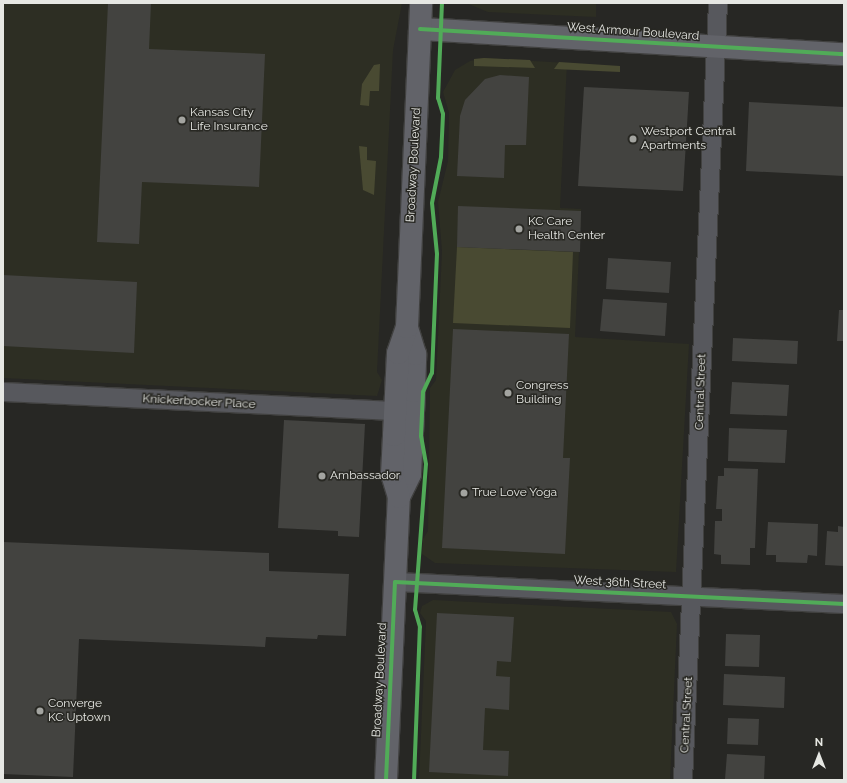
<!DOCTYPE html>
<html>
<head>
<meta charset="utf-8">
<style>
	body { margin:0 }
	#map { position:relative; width:847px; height:783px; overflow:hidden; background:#272724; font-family:Raleway,sans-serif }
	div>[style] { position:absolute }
	.built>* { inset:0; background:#2d2e23 }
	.green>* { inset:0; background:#494a32 }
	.building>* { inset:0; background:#434340 }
	.roads { filter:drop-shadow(1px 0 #414140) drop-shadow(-1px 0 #414140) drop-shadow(0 1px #414140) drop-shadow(0 -1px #414140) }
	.street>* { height:18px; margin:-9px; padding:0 9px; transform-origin:9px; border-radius:9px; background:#57585d }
	.secondary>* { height:22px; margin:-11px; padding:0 11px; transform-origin:11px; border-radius:11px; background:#626369 }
	.cycleway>* { height:4px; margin:-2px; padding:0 2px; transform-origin:2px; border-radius:2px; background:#51ab58 }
	.dots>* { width:11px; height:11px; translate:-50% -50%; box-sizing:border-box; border:2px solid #282823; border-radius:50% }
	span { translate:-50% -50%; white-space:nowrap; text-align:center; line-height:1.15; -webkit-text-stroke:3px #282823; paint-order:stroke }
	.street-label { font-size:12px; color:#e6e7e3 }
	.poi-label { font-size:12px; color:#e6e7e3 }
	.left { translate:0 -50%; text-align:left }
	.frame { position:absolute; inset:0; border:4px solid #e6e7e3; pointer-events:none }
	.north { position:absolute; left:799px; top:735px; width:40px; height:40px; -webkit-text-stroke:3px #282823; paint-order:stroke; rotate:0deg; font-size:11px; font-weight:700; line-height:16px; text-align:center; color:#e6e7e3 }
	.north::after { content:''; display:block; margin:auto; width:14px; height:18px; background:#e6e7e3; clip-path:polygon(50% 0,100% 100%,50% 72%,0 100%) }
</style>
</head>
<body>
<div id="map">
	<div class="built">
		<i style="clip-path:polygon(3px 3px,402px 3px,393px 50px,377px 372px,382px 380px,377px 396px,3px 378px)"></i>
		<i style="clip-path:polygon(466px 3px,596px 3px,596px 17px,488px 12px)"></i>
		<i style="clip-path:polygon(484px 58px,567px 63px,560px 208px,581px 209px,575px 337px,689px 344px,676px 572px,435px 563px,422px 554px,423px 539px,428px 531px,430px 388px,436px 380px,442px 251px,438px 202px,448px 161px,449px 113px,443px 92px,455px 70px,470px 61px)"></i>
		<i style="clip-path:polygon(433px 600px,671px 612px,677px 624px,670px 780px,419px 780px,426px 621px,420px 613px,422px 606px)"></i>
	</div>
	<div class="green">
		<i style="clip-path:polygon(484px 58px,530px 60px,535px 68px,474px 66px,474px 59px)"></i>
		<i style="clip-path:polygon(559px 62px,620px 66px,620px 72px,554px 69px)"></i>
		<i style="clip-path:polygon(380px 64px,379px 91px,370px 91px,369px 106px,360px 105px,362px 84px,374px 65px)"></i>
		<i style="clip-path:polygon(359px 146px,367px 147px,367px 160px,376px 161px,374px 195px,363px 190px)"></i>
		<i style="clip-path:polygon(457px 247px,573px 252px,570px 328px,453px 323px)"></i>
	</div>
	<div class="building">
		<i style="clip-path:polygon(108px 3px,151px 3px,149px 49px,265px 54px,259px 187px,142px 182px,139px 244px,97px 242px)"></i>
		<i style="clip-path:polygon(500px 75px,529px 77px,526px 145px,505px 145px,504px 178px,457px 176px,460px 116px,465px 100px,485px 79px)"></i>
		<i style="clip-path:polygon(584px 87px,689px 92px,683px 191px,578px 186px)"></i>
		<i style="clip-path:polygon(749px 102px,844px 107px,844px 176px,746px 171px)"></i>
		<i style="clip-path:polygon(458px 206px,581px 211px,580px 252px,457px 247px)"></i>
		<i style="clip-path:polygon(608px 258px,671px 262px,669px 293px,606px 289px)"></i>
		<i style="clip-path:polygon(3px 275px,137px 282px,134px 353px,3px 346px)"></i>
		<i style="clip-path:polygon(603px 299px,667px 303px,665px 336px,600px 331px)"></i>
		<i style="clip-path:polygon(839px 310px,844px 310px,844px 341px,837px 341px)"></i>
		<i style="clip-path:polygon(453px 329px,569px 334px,563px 458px,570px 458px,565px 554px,442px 548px)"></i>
		<i style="clip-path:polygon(733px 338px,798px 341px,797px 364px,732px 361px)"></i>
		<i style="clip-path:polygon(732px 382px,789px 385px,787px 416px,730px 414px)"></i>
		<i style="clip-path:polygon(284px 420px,365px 424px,359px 537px,338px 536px,338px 531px,278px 528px)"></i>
		<i style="clip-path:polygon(729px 428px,787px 430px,785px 463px,728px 461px)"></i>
		<i style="clip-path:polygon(724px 468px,758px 469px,755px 548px,750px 548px,750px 565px,721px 564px,721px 555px,714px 554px,715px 521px,722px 521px,722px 509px,716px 509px,718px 476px,724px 476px)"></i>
		<i style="clip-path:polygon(768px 522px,818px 524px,817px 556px,808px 555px,807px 563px,776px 562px,776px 555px,766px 555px)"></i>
		<i style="clip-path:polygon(838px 526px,844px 527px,844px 566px,825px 565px,827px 531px,838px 532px)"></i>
		<i style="clip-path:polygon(3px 542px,269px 553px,269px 571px,349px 574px,346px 636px,318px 635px,317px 639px,266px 637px,265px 647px,79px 639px,73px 777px,3px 774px)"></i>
		<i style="clip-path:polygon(437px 613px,514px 617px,511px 662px,497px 661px,496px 676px,510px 677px,509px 710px,485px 708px,483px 750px,509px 751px,508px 776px,429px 772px)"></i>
		<i style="clip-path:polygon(726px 634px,760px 635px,759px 667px,725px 666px)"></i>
		<i style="clip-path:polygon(724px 674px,785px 677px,784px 708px,723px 705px)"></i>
		<i style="clip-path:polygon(728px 718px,759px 719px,758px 745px,727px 744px)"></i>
		<i style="clip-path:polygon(727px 754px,765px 756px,764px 780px,725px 779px)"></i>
	</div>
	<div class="roads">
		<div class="street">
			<i style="left:3px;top:392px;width:392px;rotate:2.8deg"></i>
			<i style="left:395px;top:582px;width:450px;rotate:2.8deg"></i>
			<i style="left:683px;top:780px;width:778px;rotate:-87.42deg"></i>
		</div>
		<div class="secondary">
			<i style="left:420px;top:29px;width:425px;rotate:3.4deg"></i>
			<i style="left:399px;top:497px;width:25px;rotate:-64deg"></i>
			<i style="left:410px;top:474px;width:83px;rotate:-87.2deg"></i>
			<i style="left:414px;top:391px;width:37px;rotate:-88deg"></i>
			<i style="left:415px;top:354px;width:28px;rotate:-107deg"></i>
			<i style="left:386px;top:780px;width:283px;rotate:-87.4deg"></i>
			<i style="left:399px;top:497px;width:24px;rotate:-107deg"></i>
			<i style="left:392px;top:474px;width:39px;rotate:-87deg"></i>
			<i style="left:394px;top:435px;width:82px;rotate:-87.2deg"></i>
			<i style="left:398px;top:353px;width:28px;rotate:-71deg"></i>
			<i style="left:407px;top:327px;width:324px;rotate:-87.5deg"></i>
		</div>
	</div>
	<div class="cycleway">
		<i style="left:420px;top:29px;width:425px;rotate:3.4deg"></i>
		<i style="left:386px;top:780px;width:198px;rotate:-87.4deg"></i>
		<i style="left:395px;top:582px;width:450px;rotate:2.8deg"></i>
		<i style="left:414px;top:780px;width:153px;rotate:-87.8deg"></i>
		<i style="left:420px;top:627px;width:18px;rotate:-106deg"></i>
		<i style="left:415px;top:610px;width:146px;rotate:-85.7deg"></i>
		<i style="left:426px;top:464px;width:28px;rotate:-100deg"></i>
		<i style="left:421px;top:436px;width:44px;rotate:-87.4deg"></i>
		<i style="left:423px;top:392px;width:21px;rotate:-65deg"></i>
		<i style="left:432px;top:373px;width:119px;rotate:-87.6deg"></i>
		<i style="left:437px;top:254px;width:51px;rotate:-95.6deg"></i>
		<i style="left:432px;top:203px;width:47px;rotate:-78.9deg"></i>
		<i style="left:441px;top:157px;width:43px;rotate:-87.3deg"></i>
		<i style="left:443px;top:114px;width:17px;rotate:-107deg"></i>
		<i style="left:438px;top:98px;width:95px;rotate:-87.6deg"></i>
	</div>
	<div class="dots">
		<i style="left:182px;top:120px;background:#a3a4a0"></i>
		<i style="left:633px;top:139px;background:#a3a4a0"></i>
		<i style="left:519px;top:229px;background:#a3a4a0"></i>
		<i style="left:508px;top:393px;background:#a3a4a0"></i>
		<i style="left:322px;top:476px;background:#a3a4a0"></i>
		<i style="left:464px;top:493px;background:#a3a4a0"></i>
		<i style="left:40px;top:711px;background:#a3a4a0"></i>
	</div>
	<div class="street-label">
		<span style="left:633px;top:32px;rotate:4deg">West Armour Boulevard</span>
		<span style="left:414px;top:165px;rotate:-87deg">Broadway Boulevard</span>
		<span style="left:701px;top:392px;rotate:-88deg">Central Street</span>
		<span style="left:199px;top:402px;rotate:3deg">Knickerbocker Place</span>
		<span style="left:620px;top:583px;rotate:3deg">West 36th Street</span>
		<span style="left:380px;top:680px;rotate:-87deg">Broadway Boulevard</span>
		<span style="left:687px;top:715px;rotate:-87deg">Central Street</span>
	</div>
	<div class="poi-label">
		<span class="left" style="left:190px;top:120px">Kansas City<br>Life Insurance</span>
		<span class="left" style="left:641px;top:139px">Westport Central<br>Apartments</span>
		<span class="left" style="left:528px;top:229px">KC Care<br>Health Center</span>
		<span class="left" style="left:516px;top:393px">Congress<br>Building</span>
		<span class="left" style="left:330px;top:476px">Ambassador</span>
		<span class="left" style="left:472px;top:493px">True Love Yoga</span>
		<span class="left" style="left:48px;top:711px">Converge<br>KC Uptown</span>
	</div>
	<div class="frame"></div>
	<div class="north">N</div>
</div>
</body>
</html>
